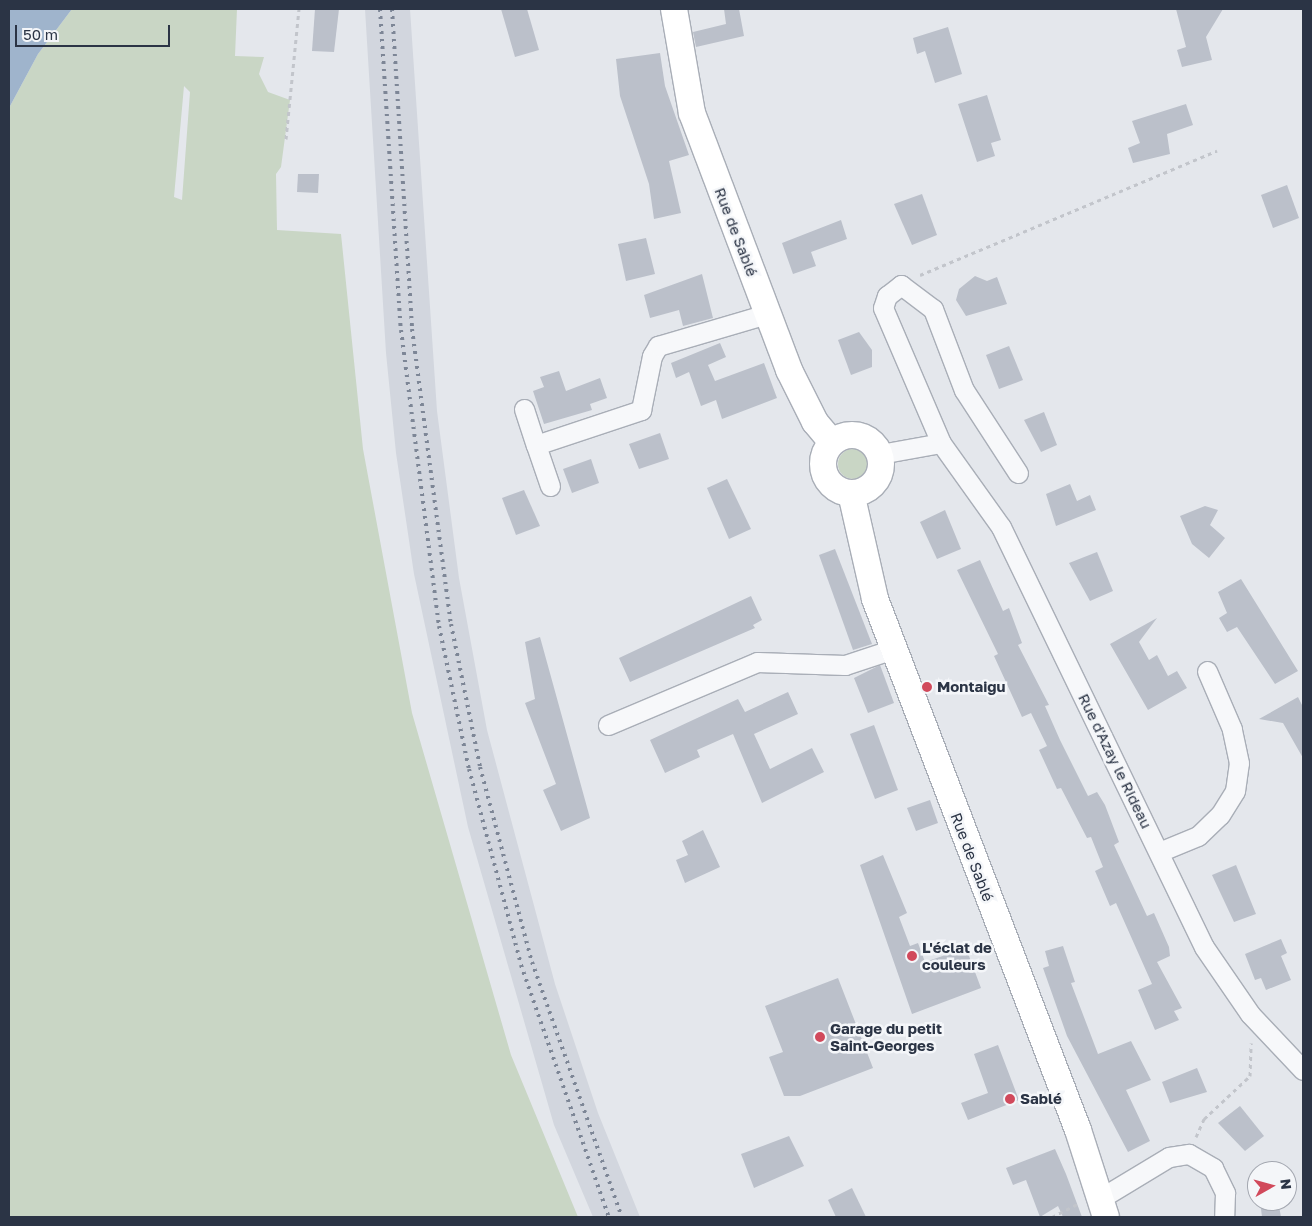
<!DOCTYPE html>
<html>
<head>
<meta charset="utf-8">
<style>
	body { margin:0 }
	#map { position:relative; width:1312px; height:1226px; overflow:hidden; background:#e4e7ec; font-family:"Golos Text",sans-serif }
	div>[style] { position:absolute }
	.built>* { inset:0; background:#d2d6de }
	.green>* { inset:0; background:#c9d6c5 }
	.round { border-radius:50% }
	.water>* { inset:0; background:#9fb4cc }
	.building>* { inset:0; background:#bbc0ca }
	.path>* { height:3px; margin-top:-1.5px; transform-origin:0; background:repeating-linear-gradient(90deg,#c2c5cb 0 4px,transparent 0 8px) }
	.roads { filter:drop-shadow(1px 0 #a9aeb7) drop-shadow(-1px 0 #a9aeb7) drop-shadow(0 1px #a9aeb7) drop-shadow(0 -1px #a9aeb7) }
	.street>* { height:19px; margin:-9.5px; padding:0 9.5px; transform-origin:9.5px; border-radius:9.5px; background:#f7f8fa }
	.secondary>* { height:26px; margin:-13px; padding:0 13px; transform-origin:13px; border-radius:13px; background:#fff }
	.secondary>.ring { margin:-13px; padding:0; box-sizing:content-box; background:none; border:26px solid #fff; border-radius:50% }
	.rail>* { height:4px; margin-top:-2px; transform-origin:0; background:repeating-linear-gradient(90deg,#7d8696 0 2.5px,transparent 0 7.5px) }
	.dots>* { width:14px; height:14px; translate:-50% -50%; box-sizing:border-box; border:2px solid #f4f6f9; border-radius:50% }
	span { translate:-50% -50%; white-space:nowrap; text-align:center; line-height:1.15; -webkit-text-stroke:5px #f4f6f9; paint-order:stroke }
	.street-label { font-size:15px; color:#2b3445 }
	.poi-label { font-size:15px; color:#2b3445; font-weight:700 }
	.left { translate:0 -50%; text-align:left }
	.frame { position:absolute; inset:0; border:10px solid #2b3445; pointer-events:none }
	.north { position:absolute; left:1247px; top:1161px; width:50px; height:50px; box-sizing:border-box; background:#f4f6f9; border:1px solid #a4a8b1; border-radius:50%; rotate:83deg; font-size:14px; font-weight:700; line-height:20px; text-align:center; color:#2b3445 }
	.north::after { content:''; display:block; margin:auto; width:18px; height:22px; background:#d1495b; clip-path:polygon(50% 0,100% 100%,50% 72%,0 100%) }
	.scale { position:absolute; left:15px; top:25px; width:155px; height:22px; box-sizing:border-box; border:2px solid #2b3445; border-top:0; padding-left:6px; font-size:15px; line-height:18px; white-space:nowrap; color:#2b3445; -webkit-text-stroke:4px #f4f6f9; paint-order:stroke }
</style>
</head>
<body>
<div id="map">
	<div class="built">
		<i style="clip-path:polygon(365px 9px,410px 9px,437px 411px,459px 578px,487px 730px,555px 984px,598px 1113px,640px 1217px,593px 1217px,554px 1125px,468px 827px,414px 574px,396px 453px,386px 353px)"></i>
	</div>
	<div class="green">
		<i style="clip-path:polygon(evenodd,72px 9px,237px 9px,235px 56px,264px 57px,259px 74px,268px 92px,290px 100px,281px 167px,276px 174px,277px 230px,341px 234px,363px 449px,412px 713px,511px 1055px,578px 1217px,9px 1217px,9px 108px,38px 54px,72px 9px,184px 86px,190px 92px,182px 200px,174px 197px,184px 86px)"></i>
		<i class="round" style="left:838px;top:449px;width:30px;height:30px"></i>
	</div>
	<div class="water">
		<i style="clip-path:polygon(9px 9px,72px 9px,38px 54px,9px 108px)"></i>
	</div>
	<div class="building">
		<i style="clip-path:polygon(315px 9px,339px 9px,334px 52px,312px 51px)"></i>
		<i style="clip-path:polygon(501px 9px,527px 9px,539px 50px,515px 57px)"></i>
		<i style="clip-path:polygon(724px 9px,739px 9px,744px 36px,696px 47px,693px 32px,726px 24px)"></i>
		<i style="clip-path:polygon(1176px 9px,1223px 9px,1206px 37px,1212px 60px,1182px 67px,1177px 50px,1186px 47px)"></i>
		<i style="clip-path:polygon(948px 27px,962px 74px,935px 83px,925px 51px,917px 54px,913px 38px)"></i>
		<i style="clip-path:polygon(660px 53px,665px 86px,689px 155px,669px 161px,681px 213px,654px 219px,649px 184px,620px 96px,616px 59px)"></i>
		<i style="clip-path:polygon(987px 95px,1001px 140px,991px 143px,995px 156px,977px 162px,958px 104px)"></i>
		<i style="clip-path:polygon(1186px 104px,1193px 125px,1167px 134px,1170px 154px,1133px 163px,1128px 148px,1140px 143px,1132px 121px)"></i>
		<i style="clip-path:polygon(298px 174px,319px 174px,318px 193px,297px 192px)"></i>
		<i style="clip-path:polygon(1287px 185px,1299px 218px,1273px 228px,1261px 195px)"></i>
		<i style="clip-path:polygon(922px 194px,937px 235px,912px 245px,894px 204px)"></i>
		<i style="clip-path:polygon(841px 220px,847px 239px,811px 252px,816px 266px,793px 274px,782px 243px)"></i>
		<i style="clip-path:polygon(646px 238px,655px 274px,626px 281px,618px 244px)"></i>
		<i style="clip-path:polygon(702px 274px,713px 318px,683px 326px,679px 310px,650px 318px,644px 295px)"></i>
		<i style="clip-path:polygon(975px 276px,987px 281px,997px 277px,1007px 304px,966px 316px,956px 300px,959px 289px)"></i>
		<i style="clip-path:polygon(859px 332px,872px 350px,872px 367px,851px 375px,838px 340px)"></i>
		<i style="clip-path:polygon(720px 343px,726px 357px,708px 365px,715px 381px,764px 363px,777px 398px,722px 419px,716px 400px,701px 406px,689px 372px,676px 378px,671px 363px)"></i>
		<i style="clip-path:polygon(1009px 346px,1023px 380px,999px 389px,986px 355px)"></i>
		<i style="clip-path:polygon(559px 371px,566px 391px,600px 378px,607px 398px,590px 404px,592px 410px,544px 424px,533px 391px,544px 387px,540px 377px)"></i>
		<i style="clip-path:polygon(1044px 412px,1057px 445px,1041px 452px,1024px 420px)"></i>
		<i style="clip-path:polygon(660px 433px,669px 459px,639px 469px,629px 444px)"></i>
		<i style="clip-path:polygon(591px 459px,599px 483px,572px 493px,563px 469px)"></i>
		<i style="clip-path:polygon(727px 479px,751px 529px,729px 539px,707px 488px)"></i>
		<i style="clip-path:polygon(1070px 484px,1077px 501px,1090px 495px,1096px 510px,1056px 526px,1046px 494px)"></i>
		<i style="clip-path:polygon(524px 490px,540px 526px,516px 535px,502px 498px)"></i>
		<i style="clip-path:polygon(1205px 506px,1218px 510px,1210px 525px,1225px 538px,1209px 558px,1192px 544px,1180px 516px)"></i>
		<i style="clip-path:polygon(945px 510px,961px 549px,937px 559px,920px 522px)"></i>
		<i style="clip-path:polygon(835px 549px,872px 644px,853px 650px,819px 555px)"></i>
		<i style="clip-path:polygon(1097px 552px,1113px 591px,1090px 601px,1069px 563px)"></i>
		<i style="clip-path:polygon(980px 560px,1003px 611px,1009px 608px,1022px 643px,1018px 645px,1049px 705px,1045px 706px,1060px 740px,1088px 796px,1097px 792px,1105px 805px,1119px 842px,1114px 845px,1147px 916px,1154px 913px,1169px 947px,1170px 956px,1157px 962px,1182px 1008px,1174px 1011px,1179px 1020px,1155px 1030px,1138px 990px,1152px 984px,1116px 903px,1110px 906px,1095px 871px,1103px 867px,1091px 837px,1087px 838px,1061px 788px,1057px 789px,1039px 750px,1047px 746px,1031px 713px,1022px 717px,994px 656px,998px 654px,957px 570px)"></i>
		<i style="clip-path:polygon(1241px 579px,1298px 671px,1275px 684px,1237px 627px,1227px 632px,1219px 618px,1227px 613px,1218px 592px)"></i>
		<i style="clip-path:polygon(751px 596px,762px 620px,753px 625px,755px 628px,630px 682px,619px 658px)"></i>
		<i style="clip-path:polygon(1157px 618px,1139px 642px,1149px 660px,1157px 655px,1168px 676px,1177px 671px,1187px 688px,1148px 710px,1110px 644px)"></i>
		<i style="clip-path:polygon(540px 637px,590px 818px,561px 831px,543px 790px,556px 784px,525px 703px,535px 699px,525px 642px)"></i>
		<i style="clip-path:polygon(880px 665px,894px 703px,868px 713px,854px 678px)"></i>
		<i style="clip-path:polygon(788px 692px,798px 714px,754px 734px,770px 769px,812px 748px,824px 772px,762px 803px,733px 734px,697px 750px,700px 757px,665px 773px,650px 740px,738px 699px,745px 712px)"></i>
		<i style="clip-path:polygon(1298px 697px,1303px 707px,1303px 758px,1283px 723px,1259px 719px)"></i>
		<i style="clip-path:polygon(874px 725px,898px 790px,875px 799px,850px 734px)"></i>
		<i style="clip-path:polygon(930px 800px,938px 823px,916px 831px,907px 808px)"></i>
		<i style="clip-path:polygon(703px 830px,720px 867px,685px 883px,676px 860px,688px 855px,682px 841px)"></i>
		<i style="clip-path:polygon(883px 855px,907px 913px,899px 917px,910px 946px,918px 943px,925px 962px,966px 948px,981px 988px,912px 1014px,860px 865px)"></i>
		<i style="clip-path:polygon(1236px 865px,1256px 914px,1234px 922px,1212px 875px)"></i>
		<i style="clip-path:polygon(1281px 939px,1287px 953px,1281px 956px,1291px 980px,1266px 990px,1261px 978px,1255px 980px,1245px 954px)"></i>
		<i style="clip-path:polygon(1063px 946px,1075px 982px,1071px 983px,1098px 1054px,1131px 1041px,1151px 1080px,1126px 1090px,1150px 1141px,1128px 1152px,1067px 1036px,1043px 968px,1049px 966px,1045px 951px)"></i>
		<i style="clip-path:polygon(838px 978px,873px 1068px,800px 1096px,784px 1096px,769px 1057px,783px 1052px,765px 1006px)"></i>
		<i style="clip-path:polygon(998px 1045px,1019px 1100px,968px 1120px,961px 1103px,988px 1093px,974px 1054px)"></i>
		<i style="clip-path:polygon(1197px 1068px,1207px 1092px,1170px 1103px,1162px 1082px)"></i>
		<i style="clip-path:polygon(1240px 1106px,1264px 1136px,1245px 1151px,1218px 1123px)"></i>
		<i style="clip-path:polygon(789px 1136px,804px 1166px,754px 1188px,741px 1154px)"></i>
		<i style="clip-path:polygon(1055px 1149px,1066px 1174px,1082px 1217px,1063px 1217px,1058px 1206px,1040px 1217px,1026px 1180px,1013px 1185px,1006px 1168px)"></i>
		<i style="clip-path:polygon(1287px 1184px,1290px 1204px,1279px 1206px,1281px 1217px,1262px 1217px,1260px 1201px,1287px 1201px)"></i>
		<i style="clip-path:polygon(852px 1188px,866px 1217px,836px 1217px,828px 1200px)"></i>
	</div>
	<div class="path">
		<i style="left:286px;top:139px;width:131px;rotate:-84.3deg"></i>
		<i style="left:920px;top:275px;width:322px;rotate:-22.7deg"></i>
		<i style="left:1196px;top:1137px;width:20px;rotate:-66deg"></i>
		<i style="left:1204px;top:1119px;width:63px;rotate:-43.1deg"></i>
		<i style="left:1250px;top:1076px;width:33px;rotate:-88deg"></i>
		<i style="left:1052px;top:1217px;width:30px;rotate:-27deg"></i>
	</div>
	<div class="roads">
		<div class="street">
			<i style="left:524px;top:409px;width:38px;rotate:72deg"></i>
			<i style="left:941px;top:443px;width:147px;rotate:-113.2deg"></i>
			<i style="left:883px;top:308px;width:13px;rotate:-72deg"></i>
			<i style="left:887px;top:296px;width:18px;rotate:-38deg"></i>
			<i style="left:901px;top:285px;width:40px;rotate:37deg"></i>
			<i style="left:933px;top:309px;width:87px;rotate:69.1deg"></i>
			<i style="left:964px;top:390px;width:99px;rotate:57deg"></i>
			<i style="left:880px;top:454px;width:62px;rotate:-10.2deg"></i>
			<i style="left:941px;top:443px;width:103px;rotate:54.5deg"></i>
			<i style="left:1001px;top:527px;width:466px;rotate:64.2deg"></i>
			<i style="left:1204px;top:947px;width:81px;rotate:55.5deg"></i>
			<i style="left:1250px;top:1014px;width:77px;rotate:46.6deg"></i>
			<i style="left:550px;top:486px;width:43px;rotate:-108.9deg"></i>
			<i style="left:536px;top:445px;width:111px;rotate:-18.4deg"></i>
			<i style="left:641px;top:410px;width:55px;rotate:-78.5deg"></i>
			<i style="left:652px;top:356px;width:12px;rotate:-59deg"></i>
			<i style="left:658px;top:346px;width:114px;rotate:-16.4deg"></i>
			<i style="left:608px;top:725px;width:162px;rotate:-22.9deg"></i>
			<i style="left:757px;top:662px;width:88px;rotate:2deg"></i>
			<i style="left:845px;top:665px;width:51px;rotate:-18.4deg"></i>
			<i style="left:1159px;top:852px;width:42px;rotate:-22.3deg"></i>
			<i style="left:1198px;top:836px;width:30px;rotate:-44deg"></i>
			<i style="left:1220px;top:815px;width:28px;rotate:-58deg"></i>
			<i style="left:1235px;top:791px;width:28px;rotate:-82deg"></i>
			<i style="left:1239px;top:763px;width:35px;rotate:-102deg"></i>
			<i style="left:1232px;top:729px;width:63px;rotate:-113.3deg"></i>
			<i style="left:1101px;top:1198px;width:79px;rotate:-31.1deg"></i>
			<i style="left:1169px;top:1157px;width:20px;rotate:-9deg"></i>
			<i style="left:1189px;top:1154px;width:28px;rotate:30deg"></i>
			<i style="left:1213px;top:1168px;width:28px;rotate:64deg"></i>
			<i style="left:1225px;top:1193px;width:24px;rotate:92deg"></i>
		</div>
		<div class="secondary">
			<i style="left:674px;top:9px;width:106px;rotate:80.2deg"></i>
			<i style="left:692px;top:113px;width:275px;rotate:69.3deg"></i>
			<i style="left:789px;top:370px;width:58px;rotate:63.4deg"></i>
			<i style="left:815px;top:422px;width:26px;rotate:50deg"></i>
			<i class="ring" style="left:823px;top:435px;width:32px;height:32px"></i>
			<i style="left:851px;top:493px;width:109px;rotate:77.2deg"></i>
			<i style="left:875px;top:599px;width:568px;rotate:69.08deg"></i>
			<i style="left:1078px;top:1130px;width:91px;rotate:72.2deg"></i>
		</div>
	</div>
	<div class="rail">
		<i style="left:380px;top:9px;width:322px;rotate:86.3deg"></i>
		<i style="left:401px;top:330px;width:298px;rotate:82.7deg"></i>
		<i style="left:439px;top:626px;width:146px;rotate:78.2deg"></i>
		<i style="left:469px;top:769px;width:203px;rotate:75.1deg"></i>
		<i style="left:521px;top:965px;width:267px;rotate:70.8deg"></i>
		<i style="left:392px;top:9px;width:321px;rotate:86.4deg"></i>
		<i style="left:412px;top:329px;width:298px;rotate:82.5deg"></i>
		<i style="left:451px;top:624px;width:146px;rotate:78.5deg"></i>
		<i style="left:480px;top:767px;width:202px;rotate:75.1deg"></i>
		<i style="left:532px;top:962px;width:270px;rotate:70.6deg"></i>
	</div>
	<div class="dots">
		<i style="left:927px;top:687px;background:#d1495b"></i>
		<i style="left:912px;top:956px;background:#d1495b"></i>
		<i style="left:820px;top:1037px;background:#d1495b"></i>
		<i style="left:1010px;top:1099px;background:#d1495b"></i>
	</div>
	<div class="street-label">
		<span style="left:736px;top:232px;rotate:69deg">Rue de Sablé</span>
		<span style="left:1115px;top:761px;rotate:64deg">Rue d'Azay le Rideau</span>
		<span style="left:972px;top:857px;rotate:69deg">Rue de Sablé</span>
	</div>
	<div class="poi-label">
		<span class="left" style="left:937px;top:687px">Montaigu</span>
		<span class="left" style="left:922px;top:956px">L'éclat de<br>couleurs</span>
		<span class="left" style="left:830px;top:1037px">Garage du petit<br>Saint-Georges</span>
		<span class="left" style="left:1020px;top:1099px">Sablé</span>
	</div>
	<div class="frame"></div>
	<div class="north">N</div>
	<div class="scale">50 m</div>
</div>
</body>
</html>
